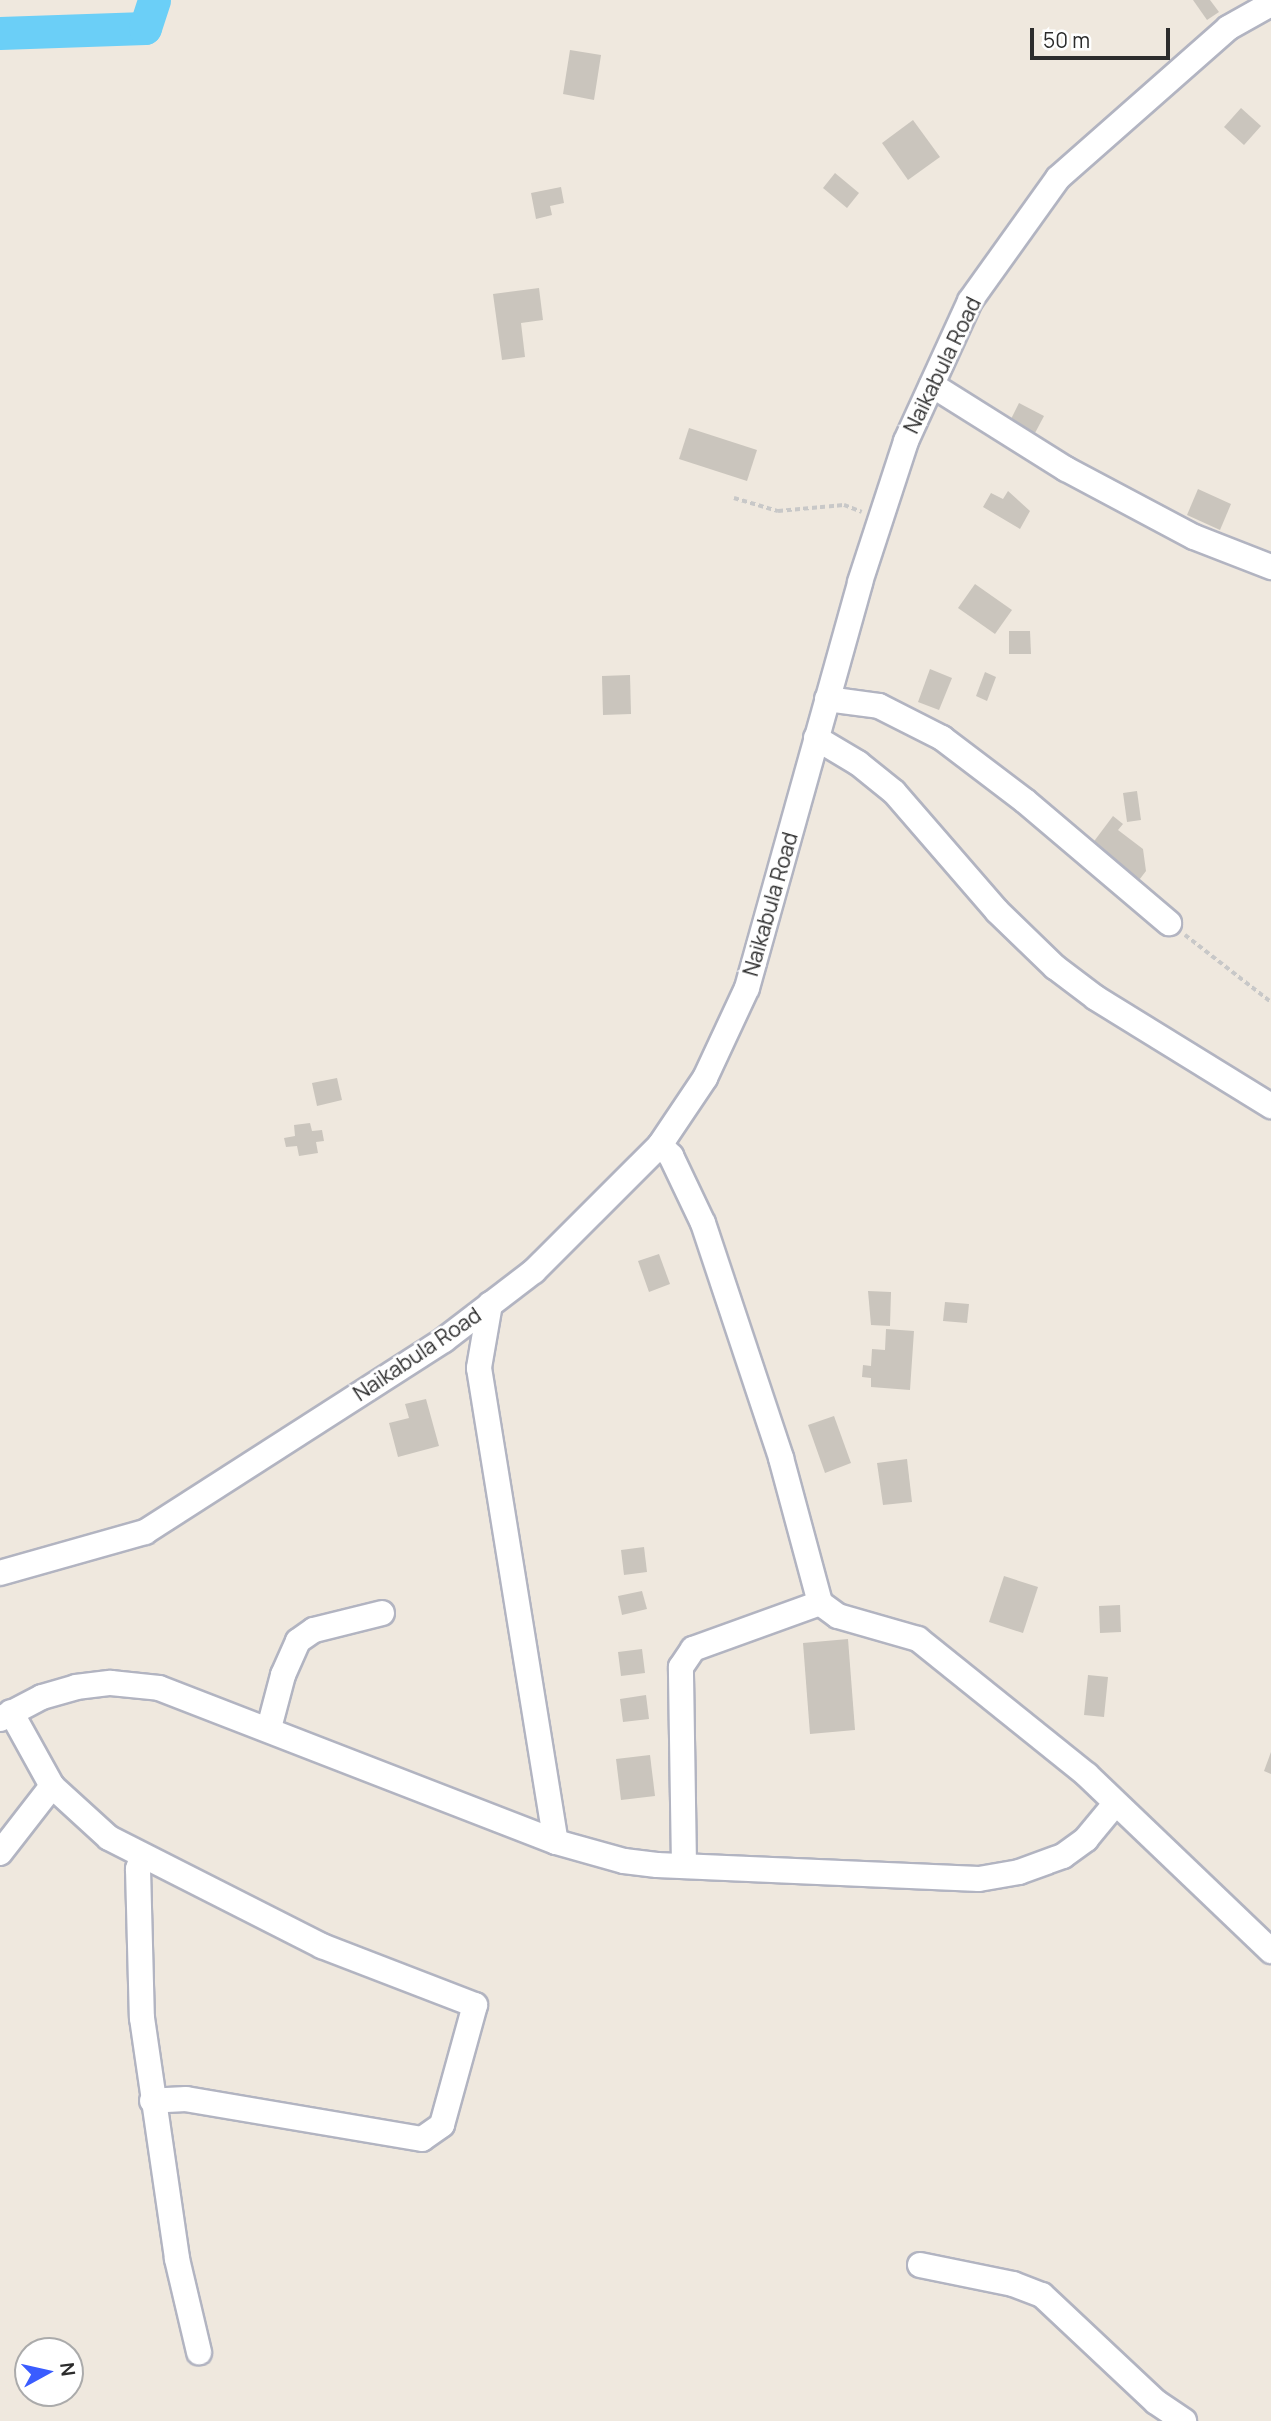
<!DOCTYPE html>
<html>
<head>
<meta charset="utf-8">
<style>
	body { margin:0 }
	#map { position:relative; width:1271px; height:2421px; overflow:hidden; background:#efe8de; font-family:Manrope,sans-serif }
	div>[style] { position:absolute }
	.river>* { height:33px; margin:-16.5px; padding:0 16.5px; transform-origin:16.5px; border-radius:16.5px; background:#6bcff7 }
	.building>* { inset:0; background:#cac5bd }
	.path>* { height:3.5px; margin-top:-1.75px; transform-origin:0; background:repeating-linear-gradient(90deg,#c8c8c8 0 5px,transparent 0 8.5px) }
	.roads { filter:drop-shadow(2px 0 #b2b4c1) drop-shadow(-2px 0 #b2b4c1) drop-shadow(0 2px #b2b4c1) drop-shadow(0 -2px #b2b4c1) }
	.minor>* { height:24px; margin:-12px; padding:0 12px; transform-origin:12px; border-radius:12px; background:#fff }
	span { translate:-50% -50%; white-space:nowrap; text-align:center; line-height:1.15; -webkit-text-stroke:5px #fff; paint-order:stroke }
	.street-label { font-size:21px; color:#2c2c2c }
	.north { position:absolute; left:14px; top:2337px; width:70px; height:70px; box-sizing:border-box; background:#fff; border:2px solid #ababab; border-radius:50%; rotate:82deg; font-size:19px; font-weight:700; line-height:28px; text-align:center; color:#2c2c2c }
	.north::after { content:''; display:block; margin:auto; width:24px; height:32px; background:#3a5cff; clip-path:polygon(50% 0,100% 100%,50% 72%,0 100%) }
	.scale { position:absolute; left:1030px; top:28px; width:140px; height:32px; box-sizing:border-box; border:4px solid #2c2c2c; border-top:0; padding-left:9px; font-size:21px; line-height:24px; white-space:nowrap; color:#2c2c2c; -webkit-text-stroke:5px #fff; paint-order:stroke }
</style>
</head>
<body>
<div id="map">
	<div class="river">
		<i style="left:0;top:33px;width:145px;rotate:-2deg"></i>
		<i style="left:145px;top:28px;width:29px;rotate:-72deg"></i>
	</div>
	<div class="building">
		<i style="clip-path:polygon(1193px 0,1210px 0,1219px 12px,1207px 20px)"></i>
		<i style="clip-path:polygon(570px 50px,601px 55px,594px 100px,563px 94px)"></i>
		<i style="clip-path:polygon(1241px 108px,1261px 126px,1244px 145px,1224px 127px)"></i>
		<i style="clip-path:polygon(913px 120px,940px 157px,908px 180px,882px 143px)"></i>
		<i style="clip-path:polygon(835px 173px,859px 193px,847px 208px,823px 188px)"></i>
		<i style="clip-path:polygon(561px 187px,564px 203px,550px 206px,552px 215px,536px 219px,531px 193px)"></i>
		<i style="clip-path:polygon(539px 288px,543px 320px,521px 323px,525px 357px,502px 360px,493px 294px)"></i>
		<i style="clip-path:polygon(1019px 403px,1044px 416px,1035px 433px,1010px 421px)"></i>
		<i style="clip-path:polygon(689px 428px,757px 450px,747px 481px,679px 459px)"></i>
		<i style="clip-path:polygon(1198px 489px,1231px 504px,1220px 530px,1187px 515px)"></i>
		<i style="clip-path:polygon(1008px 491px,1030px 511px,1020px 529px,983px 507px,991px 493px,1003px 499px)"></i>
		<i style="clip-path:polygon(975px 584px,1012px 610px,995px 634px,958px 608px)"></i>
		<i style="clip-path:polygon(1009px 631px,1030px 631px,1031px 654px,1009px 654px)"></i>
		<i style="clip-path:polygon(930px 669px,952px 678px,939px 710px,918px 702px)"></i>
		<i style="clip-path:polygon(985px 672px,996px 677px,987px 701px,976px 696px)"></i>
		<i style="clip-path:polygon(630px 675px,631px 714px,603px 715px,602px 676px)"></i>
		<i style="clip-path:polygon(1137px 791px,1141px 820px,1127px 822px,1123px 793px)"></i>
		<i style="clip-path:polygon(1113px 816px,1123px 824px,1118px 830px,1143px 849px,1146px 871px,1133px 888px,1086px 852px)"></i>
		<i style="clip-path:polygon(337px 1078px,342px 1100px,317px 1106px,312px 1083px)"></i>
		<i style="clip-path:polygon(310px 1123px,312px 1131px,322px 1130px,324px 1141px,316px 1142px,318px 1153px,299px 1156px,297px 1146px,286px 1147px,284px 1138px,295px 1136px,294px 1125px)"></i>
		<i style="clip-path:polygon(659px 1254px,670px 1284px,649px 1292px,638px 1261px)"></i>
		<i style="clip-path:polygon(868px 1291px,891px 1292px,890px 1326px,871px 1325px)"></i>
		<i style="clip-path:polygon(945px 1302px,969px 1304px,967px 1323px,943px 1321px)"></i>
		<i style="clip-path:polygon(886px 1329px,914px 1331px,910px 1390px,871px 1387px,871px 1378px,862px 1377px,863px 1365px,871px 1366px,872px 1349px,885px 1350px)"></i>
		<i style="clip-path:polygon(426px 1399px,439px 1446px,398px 1457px,389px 1423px,409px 1418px,405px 1404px)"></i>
		<i style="clip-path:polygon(834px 1416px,851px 1463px,825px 1473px,808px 1425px)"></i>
		<i style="clip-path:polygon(907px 1459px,912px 1502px,883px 1505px,877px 1463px)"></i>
		<i style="clip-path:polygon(644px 1547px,647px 1572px,624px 1575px,621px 1550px)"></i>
		<i style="clip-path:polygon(1004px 1576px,1038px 1587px,1023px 1633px,989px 1622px)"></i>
		<i style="clip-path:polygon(642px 1591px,647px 1609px,622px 1615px,618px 1596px)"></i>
		<i style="clip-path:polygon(1120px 1605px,1121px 1632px,1100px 1633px,1099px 1606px)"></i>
		<i style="clip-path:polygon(848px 1639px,855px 1730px,810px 1734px,803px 1643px)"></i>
		<i style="clip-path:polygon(642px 1649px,645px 1673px,621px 1676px,618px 1652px)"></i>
		<i style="clip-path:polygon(1088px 1675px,1108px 1677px,1104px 1717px,1084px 1715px)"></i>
		<i style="clip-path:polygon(646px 1695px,649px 1719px,623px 1722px,620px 1699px)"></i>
		<i style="clip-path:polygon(1271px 1752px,1271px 1774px,1264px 1771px)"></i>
		<i style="clip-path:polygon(650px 1755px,655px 1796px,621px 1800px,616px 1759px)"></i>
	</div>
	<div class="path">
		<i style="left:734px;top:498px;width:46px;rotate:16.5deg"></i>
		<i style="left:778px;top:511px;width:66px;rotate:-5.2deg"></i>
		<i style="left:844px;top:505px;width:19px;rotate:21deg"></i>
		<i style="left:1185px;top:935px;width:109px;rotate:37.9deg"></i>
	</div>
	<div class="roads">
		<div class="minor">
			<i style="left:932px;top:385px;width:158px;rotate:32.1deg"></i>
			<i style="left:1066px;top:469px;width:145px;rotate:28deg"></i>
			<i style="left:1194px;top:537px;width:83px;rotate:21.3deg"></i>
			<i style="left:827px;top:699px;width:52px;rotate:7.7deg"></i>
			<i style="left:879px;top:706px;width:71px;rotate:26.9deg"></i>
			<i style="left:942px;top:738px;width:104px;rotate:37.2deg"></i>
			<i style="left:1025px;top:801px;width:189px;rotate:40.3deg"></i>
			<i style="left:816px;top:738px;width:49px;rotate:30.8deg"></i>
			<i style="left:858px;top:763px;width:46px;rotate:38.9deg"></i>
			<i style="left:894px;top:792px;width:157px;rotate:49.1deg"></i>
			<i style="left:997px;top:911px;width:81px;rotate:44deg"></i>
			<i style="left:1055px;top:967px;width:51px;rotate:37.1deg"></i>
			<i style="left:1096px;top:998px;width:206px;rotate:31.7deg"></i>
			<i style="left:660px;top:1145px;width:16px;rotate:45deg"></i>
			<i style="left:671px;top:1156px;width:74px;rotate:64.5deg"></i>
			<i style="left:703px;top:1223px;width:248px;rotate:71.6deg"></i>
			<i style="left:781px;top:1458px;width:150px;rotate:74.9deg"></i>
			<i style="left:820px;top:1603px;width:22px;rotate:36deg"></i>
			<i style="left:838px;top:1616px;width:83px;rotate:16deg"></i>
			<i style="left:918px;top:1639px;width:217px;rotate:38.8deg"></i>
			<i style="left:1087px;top:1775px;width:255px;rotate:43.7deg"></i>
			<i style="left:490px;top:1304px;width:65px;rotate:99.8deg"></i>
			<i style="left:479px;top:1368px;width:480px;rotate:80.8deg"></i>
			<i style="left:0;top:1573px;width:151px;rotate:-15.8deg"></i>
			<i style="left:145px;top:1532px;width:355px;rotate:-32.7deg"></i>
			<i style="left:444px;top:1340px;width:113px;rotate:-37.5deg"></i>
			<i style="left:534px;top:1271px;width:178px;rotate:-45deg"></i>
			<i style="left:660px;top:1145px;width:81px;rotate:-56.1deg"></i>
			<i style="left:705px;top:1078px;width:99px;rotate:-65deg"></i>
			<i style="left:747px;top:988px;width:421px;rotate:-74.4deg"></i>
			<i style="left:860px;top:582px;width:148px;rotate:-71.9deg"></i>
			<i style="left:906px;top:441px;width:154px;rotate:-65.4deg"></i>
			<i style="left:970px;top:301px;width:151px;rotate:-54.4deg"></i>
			<i style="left:1058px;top:178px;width:227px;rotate:-41.4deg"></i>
			<i style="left:1228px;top:28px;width:49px;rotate:-29.2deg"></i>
			<i style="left:11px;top:1712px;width:85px;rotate:61deg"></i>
			<i style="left:52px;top:1786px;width:77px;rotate:42.4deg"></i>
			<i style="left:109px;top:1838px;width:239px;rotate:26.9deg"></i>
			<i style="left:322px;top:1946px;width:164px;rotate:21.1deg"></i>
			<i style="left:475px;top:2005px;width:124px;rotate:105.4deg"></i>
			<i style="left:442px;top:2125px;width:24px;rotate:145deg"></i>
			<i style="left:422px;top:2139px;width:239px;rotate:-170.4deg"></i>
			<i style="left:186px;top:2099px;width:34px;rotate:177deg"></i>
			<i style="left:0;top:1719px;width:47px;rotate:-27.6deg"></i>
			<i style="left:42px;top:1697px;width:35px;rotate:-16deg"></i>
			<i style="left:76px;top:1687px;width:35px;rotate:-7deg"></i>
			<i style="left:111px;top:1683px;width:48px;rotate:5.9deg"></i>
			<i style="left:159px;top:1688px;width:426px;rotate:21.2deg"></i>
			<i style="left:556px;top:1842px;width:71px;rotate:15.6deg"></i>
			<i style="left:624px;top:1861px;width:33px;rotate:7deg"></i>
			<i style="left:657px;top:1865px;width:322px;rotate:2.5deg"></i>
			<i style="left:979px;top:1879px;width:41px;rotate:-9.9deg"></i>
			<i style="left:1019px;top:1872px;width:47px;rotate:-20deg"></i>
			<i style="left:1063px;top:1856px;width:29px;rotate:-36deg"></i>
			<i style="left:1086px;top:1839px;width:45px;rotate:-50.4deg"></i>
			<i style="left:269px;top:1728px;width:55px;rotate:-75.2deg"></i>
			<i style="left:283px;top:1675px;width:37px;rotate:-66deg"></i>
			<i style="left:298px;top:1641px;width:19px;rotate:-35deg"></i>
			<i style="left:314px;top:1630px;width:70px;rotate:-14deg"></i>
			<i style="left:0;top:1853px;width:85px;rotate:-52.2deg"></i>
			<i style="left:142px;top:1856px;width:14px;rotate:107deg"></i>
			<i style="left:138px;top:1869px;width:149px;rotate:88.5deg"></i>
			<i style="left:142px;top:2018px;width:244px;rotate:81.7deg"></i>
			<i style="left:177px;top:2259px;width:96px;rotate:76.7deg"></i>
			<i style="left:684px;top:1866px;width:199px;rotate:-90.9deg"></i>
			<i style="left:681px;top:1667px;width:22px;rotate:-56deg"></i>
			<i style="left:693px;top:1649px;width:135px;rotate:-19.9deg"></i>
			<i style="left:920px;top:2265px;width:95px;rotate:11.5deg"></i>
			<i style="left:1013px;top:2284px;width:31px;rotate:21deg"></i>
			<i style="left:1042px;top:2295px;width:156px;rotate:43.2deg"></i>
			<i style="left:1156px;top:2402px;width:34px;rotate:34deg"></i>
		</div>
	</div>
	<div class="street-label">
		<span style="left:942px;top:365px;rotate:-64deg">Naikabula Road</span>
		<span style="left:770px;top:904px;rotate:-74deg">Naikabula Road</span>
		<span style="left:417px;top:1354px;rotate:-34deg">Naikabula Road</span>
	</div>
	<div class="north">N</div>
	<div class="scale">50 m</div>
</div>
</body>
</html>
